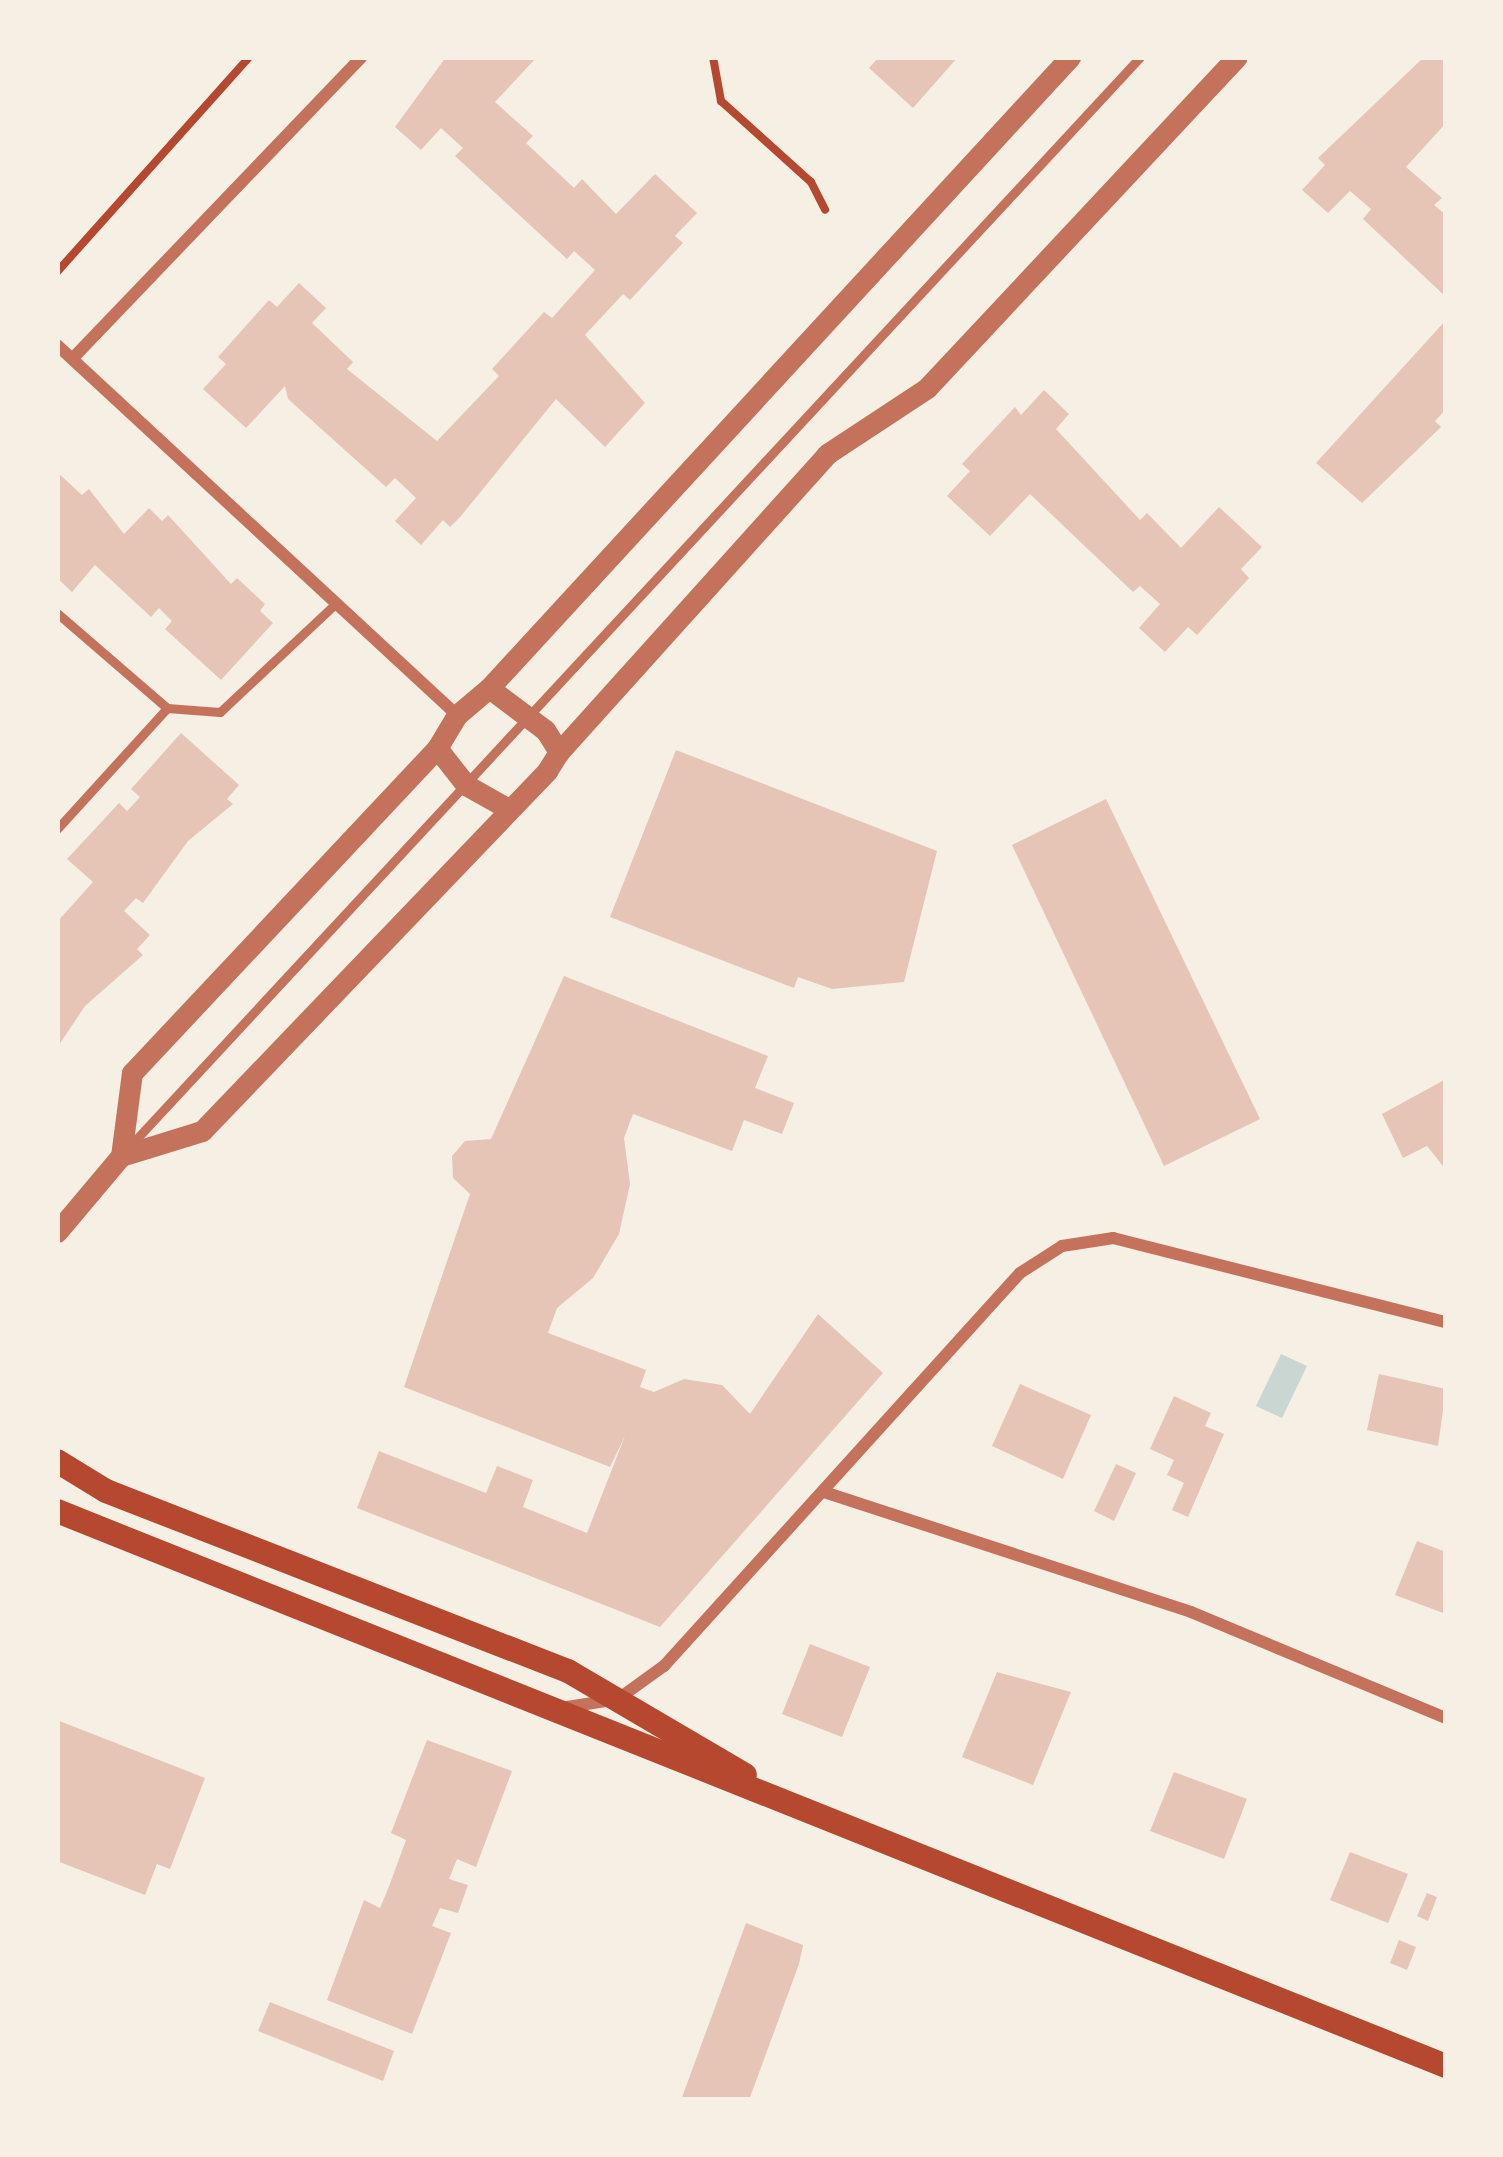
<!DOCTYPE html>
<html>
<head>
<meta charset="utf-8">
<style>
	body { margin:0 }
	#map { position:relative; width:1503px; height:2157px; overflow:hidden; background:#f6efe4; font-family:Commissioner,sans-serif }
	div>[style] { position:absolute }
	.water>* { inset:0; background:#c9d6d2 }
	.building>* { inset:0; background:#e6c5b7 }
	.path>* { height:8px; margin:-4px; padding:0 4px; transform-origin:4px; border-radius:4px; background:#b5482f }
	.service>* { height:9px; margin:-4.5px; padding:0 4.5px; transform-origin:4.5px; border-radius:4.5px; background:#c5725c }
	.minor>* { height:12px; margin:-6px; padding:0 6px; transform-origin:6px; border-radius:6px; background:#c5725c }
	.tertiary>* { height:21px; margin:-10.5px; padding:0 10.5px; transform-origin:10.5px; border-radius:10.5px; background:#c5725c }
	.secondary>* { height:24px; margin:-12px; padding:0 12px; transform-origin:12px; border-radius:12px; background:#b5482f }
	span { translate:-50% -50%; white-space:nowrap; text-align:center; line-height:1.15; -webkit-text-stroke:12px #f6efe4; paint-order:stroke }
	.frame { position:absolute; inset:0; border:60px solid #f6efe4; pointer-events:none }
</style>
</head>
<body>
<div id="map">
	<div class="water">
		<i style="clip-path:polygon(1281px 1354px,1307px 1366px,1282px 1418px,1256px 1406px)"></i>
	</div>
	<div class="building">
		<i style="clip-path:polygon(446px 57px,537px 57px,495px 102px,533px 136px,526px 143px,574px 188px,582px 179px,616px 214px,655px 174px,697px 213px,675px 236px,683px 243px,630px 300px,623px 294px,585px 335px,645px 403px,605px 447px,556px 399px,461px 516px,450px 527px,443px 520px,421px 545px,395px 521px,416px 498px,395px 478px,386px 487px,288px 399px,285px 386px,246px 428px,203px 389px,226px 364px,218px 357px,269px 300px,277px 307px,299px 283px,326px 308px,312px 323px,353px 362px,347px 369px,437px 441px,499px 376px,492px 369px,534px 323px,544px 312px,552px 318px,595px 270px,574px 251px,567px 259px,455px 156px,463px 148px,441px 128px,421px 150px,395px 127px)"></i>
		<i style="clip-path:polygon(879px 57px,958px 57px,913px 108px,869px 68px)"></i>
		<i style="clip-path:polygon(1424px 57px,1446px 57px,1446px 123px,1406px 167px,1442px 198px,1434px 205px,1446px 215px,1446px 297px,1363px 219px,1371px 209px,1350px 191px,1328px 213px,1302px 190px,1325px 165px,1318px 158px)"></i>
		<i style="clip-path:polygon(1446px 320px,1446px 409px,1435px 421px,1441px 427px,1362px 503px,1316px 463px)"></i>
		<i style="clip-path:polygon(1044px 390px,1069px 414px,1056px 429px,1140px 520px,1147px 513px,1181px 548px,1219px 507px,1262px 547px,1241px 569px,1249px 578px,1197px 635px,1188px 627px,1165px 652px,1139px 628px,1160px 604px,1140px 586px,1133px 592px,1030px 494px,990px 536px,947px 496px,970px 471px,962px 464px,973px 452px,1015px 407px,1021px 415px)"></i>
		<i style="clip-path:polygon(57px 472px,82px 495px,89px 489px,124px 534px,149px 508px,162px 521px,168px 515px,231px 584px,237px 578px,265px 604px,260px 611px,273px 623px,221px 680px,165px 629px,172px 621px,159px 608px,151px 617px,95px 565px,72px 592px,57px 578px)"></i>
		<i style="clip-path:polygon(181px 733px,239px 785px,227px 799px,233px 804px,188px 841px,143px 903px,136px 898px,124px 911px,150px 935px,137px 949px,143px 955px,85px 1006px,57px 1048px,57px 922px,93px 882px,67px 859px,119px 803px,127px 811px,140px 797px,131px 789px)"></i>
		<i style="clip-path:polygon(676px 750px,937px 851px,904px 982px,832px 989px,798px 977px,794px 988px,610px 917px)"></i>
		<i style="clip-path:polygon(1106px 799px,1260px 1119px,1164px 1166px,1012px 845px)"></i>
		<i style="clip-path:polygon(564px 976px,768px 1056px,755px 1088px,794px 1103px,782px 1134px,744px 1120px,732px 1151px,633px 1114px,624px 1138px,630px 1184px,619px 1234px,593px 1278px,557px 1308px,548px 1333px,646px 1370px,640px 1387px,654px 1392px,684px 1379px,722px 1385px,750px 1414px,818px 1314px,883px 1373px,660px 1627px,357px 1508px,379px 1451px,486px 1493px,497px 1466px,533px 1480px,523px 1507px,587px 1533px,625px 1436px,610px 1467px,404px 1387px,470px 1194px,453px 1178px,452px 1156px,465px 1141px,491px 1139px)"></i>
		<i style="clip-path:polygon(1446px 1079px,1446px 1170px,1427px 1146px,1403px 1158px,1382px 1114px)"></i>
		<i style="clip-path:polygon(1379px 1374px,1446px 1389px,1438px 1446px,1367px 1430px)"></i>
		<i style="clip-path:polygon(1020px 1384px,1091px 1415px,1063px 1479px,992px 1446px)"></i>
		<i style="clip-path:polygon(1174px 1396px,1211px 1413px,1205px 1426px,1224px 1434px,1188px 1517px,1172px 1510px,1184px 1483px,1167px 1475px,1174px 1460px,1150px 1449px)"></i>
		<i style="clip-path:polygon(1116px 1464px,1136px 1473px,1114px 1521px,1094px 1511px)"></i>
		<i style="clip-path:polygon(1417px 1541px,1446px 1552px,1446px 1614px,1395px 1595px)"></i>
		<i style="clip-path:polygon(810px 1644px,870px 1667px,842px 1737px,782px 1714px)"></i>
		<i style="clip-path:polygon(997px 1672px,1071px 1692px,1033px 1785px,962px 1757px)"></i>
		<i style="clip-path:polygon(57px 1720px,205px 1778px,170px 1869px,157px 1864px,145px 1895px,57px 1861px)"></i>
		<i style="clip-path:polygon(427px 1740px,512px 1771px,476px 1867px,457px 1859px,449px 1879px,468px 1885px,458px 1913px,440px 1908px,432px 1926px,451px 1933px,412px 2034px,327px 2000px,364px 1900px,380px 1908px,388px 1889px,406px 1840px,391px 1833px)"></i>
		<i style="clip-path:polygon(1174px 1772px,1247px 1799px,1224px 1859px,1150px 1831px)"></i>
		<i style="clip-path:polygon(1350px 1852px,1408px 1874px,1388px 1923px,1330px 1900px)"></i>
		<i style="clip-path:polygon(1427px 1893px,1437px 1897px,1428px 1921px,1417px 1916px)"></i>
		<i style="clip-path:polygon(746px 1923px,803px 1945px,799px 1964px,749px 2100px,681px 2100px)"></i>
		<i style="clip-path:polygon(1399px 1940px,1416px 1947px,1407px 1970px,1390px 1963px)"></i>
		<i style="clip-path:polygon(270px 2002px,394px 2051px,383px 2081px,258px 2031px)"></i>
	</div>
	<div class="path">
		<i style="left:713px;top:57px;width:45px;rotate:79.7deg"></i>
		<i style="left:721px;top:101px;width:121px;rotate:42deg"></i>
		<i style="left:811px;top:182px;width:31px;rotate:63deg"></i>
		<i style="left:57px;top:272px;width:288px;rotate:-48.2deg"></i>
	</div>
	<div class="service">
		<i style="left:57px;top:613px;width:145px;rotate:40.8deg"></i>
		<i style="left:57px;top:829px;width:164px;rotate:-47.7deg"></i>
		<i style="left:167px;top:708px;width:53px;rotate:4.3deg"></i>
		<i style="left:220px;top:712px;width:159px;rotate:-43.2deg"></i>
		<i style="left:128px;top:1148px;width:1488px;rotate:-47.15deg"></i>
	</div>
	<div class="minor">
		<i style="left:57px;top:345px;width:545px;rotate:42.77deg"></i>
		<i style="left:73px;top:358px;width:417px;rotate:-46.2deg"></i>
		<i style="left:824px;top:1492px;width:386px;rotate:18.1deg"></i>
		<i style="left:1191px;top:1612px;width:276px;rotate:22.6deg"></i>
		<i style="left:567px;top:1707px;width:52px;rotate:-8.9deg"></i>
		<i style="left:618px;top:1699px;width:57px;rotate:-35.7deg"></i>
		<i style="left:664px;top:1666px;width:530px;rotate:-47.83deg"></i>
		<i style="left:1020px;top:1273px;width:50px;rotate:-32.7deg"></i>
		<i style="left:1062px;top:1246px;width:52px;rotate:-8.9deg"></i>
		<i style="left:1113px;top:1238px;width:343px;rotate:14.2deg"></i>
	</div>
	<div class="tertiary">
		<i style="left:489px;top:688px;width:858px;rotate:-47.36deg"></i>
		<i style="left:559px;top:752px;width:401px;rotate:-48deg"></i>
		<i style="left:827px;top:454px;width:120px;rotate:-33.4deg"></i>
		<i style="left:927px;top:388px;width:453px;rotate:-46.9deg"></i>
		<i style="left:121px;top:1156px;width:85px;rotate:-17.2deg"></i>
		<i style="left:202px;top:1131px;width:499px;rotate:-46.2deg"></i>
		<i style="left:547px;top:771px;width:22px;rotate:-58deg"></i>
		<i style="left:559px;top:752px;width:26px;rotate:-122deg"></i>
		<i style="left:545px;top:730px;width:70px;rotate:-143.1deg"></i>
		<i style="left:489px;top:688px;width:42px;rotate:139.8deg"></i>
		<i style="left:457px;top:715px;width:39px;rotate:121deg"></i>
		<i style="left:437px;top:748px;width:47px;rotate:51.9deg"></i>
		<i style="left:466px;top:785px;width:45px;rotate:29.4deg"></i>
		<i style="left:57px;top:1232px;width:99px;rotate:-49.9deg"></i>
		<i style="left:121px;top:1156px;width:84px;rotate:-82.5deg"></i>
		<i style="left:132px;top:1073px;width:446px;rotate:-46.8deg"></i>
	</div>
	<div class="secondary">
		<i style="left:57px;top:1461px;width:57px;rotate:31.5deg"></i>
		<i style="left:106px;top:1491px;width:496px;rotate:21.3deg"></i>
		<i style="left:568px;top:1671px;width:205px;rotate:30.4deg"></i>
		<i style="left:57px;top:1511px;width:1496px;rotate:21.78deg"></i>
	</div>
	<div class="frame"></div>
</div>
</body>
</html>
